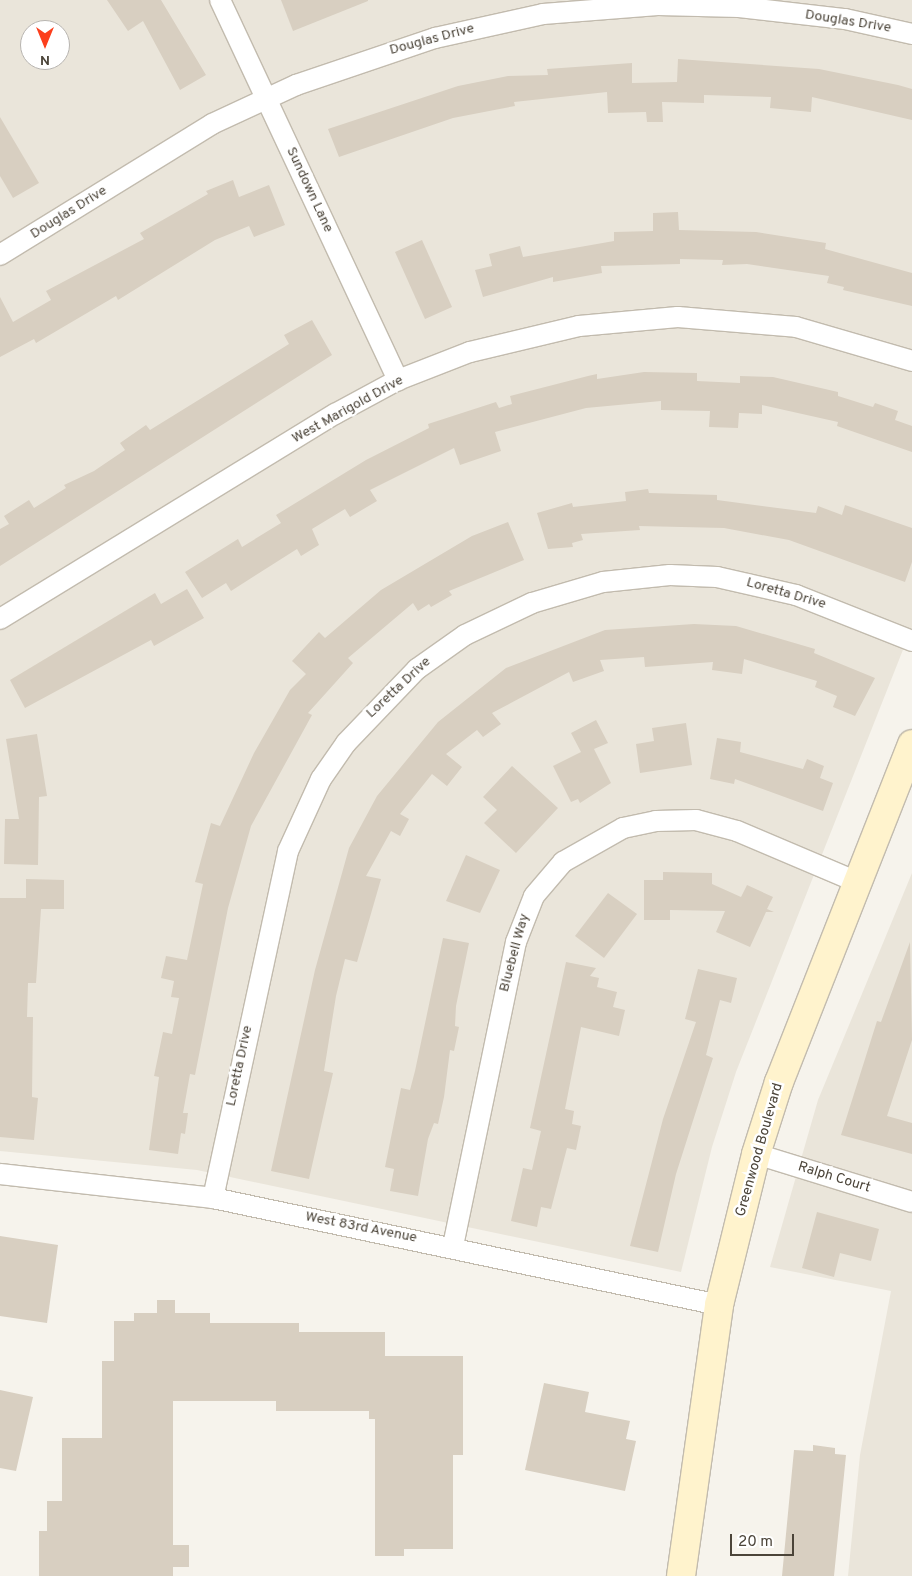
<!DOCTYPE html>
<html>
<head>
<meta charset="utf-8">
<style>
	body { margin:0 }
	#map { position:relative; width:912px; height:1576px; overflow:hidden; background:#f6f3ec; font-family:Overpass,sans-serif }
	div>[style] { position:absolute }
	.residential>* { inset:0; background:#eae5da }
	.building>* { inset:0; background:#d8cfc1 }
	.roads { filter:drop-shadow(1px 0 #c2bbae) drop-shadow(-1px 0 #c2bbae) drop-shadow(0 1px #c2bbae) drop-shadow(0 -1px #c2bbae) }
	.street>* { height:20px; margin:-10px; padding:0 10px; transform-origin:10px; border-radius:10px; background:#fff }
	.secondary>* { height:28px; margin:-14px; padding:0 14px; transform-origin:14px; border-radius:14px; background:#fff3cd }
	span { translate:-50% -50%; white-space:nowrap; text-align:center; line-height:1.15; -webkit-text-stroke:5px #fff; paint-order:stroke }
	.street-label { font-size:14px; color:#4b4439 }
	.north { position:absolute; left:20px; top:20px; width:50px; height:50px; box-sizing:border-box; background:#fff; border:1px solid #b7b4b0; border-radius:50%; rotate:180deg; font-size:14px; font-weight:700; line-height:20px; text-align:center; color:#4b4439 }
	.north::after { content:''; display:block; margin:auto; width:18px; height:22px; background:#fc3f1d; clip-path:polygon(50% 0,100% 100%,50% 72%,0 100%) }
	.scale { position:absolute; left:730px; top:1534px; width:64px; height:22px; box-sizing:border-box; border:2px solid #4b4439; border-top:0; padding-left:6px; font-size:15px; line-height:18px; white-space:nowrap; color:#4b4439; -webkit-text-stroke:4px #fff; paint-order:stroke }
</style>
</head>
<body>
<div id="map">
	<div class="residential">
		<i style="clip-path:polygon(evenodd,0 0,912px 0,912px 627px,736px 1072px,712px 1147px,681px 1272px,197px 1170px,0 1151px,0 0,30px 30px,60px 30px,60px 60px,30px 60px,30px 30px)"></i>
		<i style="clip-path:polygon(912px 873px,912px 1576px,848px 1576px,860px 1455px,891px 1291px,770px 1267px,818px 1100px)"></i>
	</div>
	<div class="building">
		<i style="clip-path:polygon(107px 0,161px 0,206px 75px,180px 90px,143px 21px,128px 31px)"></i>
		<i style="clip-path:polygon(281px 0,368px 0,368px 1px,293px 31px)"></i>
		<i style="clip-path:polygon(678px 59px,819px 69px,898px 85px,912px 89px,912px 120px,812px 97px,811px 112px,770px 108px,771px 97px,704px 95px,704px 103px,662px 102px,663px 122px,647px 122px,646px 112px,608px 113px,607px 92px,514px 102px,515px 106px,453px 118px,339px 157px,328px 129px,458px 86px,508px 76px,548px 75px,547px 69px,632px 63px,632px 83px,677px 82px)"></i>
		<i style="clip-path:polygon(0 117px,39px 183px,13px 198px,0 176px)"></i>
		<i style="clip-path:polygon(233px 180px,239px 197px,269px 185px,285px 225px,254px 237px,249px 226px,215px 240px,118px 300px,116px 296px,36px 343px,34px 339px,0 357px,0 297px,13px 322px,51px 300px,46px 291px,144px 239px,140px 233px,208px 194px,206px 191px)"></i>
		<i style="clip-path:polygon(678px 212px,679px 230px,756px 232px,826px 243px,825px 249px,912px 273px,912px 306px,843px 290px,844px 287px,827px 283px,829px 276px,747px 264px,722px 265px,723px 260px,680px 259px,680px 264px,601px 266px,602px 273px,553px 282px,553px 277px,483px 297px,475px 270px,492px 266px,489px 254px,520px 246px,523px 257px,614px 241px,614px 232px,653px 231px,653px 213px)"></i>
		<i style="clip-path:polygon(422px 240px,452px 307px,425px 319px,395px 252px)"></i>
		<i style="clip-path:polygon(312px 320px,332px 355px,0 566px,0 529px,9px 524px,4px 516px,29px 500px,34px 508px,66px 488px,64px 485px,94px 471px,125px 450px,120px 443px,146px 425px,150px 430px,289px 344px,284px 335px)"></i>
		<i style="clip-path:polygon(644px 372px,697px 373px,697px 381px,740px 383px,740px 376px,773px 377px,838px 392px,838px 396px,873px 407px,875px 403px,898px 411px,895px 420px,912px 426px,912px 452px,837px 426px,838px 422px,762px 405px,762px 414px,739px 413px,738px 428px,709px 427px,710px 411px,661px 410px,661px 401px,586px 408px,495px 432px,501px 451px,460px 465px,454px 448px,370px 490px,377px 501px,350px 517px,345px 509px,312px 529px,319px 545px,301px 556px,297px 549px,231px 591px,226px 583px,202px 598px,185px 572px,238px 539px,242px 547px,281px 523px,276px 515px,366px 460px,429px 428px,428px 424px,496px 402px,499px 408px,512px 404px,510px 396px,588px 376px,597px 374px,597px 379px)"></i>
		<i style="clip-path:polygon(648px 489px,649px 493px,717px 495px,717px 500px,816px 513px,818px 506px,842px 515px,845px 505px,912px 528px,912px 562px,905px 582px,789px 540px,724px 528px,639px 526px,640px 530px,581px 534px,583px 540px,572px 543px,573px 547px,548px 549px,537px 513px,572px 503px,573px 507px,626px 501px,625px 492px)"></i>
		<i style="clip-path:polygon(508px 522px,524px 560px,449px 591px,452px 595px,431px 607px,429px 604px,418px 611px,413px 603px,348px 658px,353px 663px,308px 713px,312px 715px,251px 826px,228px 908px,195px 1075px,190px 1074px,183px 1113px,188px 1113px,185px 1134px,181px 1133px,178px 1154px,149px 1150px,159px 1077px,154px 1076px,163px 1032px,172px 1034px,179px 998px,171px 997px,174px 981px,161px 978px,166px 956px,187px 960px,203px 884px,195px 882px,211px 823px,220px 826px,254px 753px,290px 690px,306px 674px,292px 661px,319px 632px,325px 638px,381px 590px,472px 536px)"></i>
		<i style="clip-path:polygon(187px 589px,204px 618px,154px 646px,151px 640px,25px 708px,10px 680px,155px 593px,161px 604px)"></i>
		<i style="clip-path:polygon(694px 624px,736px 626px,815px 649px,814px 653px,875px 678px,855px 716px,833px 707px,837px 696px,815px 687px,817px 681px,744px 659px,742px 674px,712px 670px,713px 662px,645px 667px,644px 657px,600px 660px,604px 671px,573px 682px,569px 672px,492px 713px,501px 724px,483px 737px,477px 730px,446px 754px,462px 767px,447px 786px,432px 774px,400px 814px,409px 819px,400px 836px,391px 831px,366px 876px,381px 879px,357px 962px,345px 959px,336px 996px,324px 1071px,333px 1073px,309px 1179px,271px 1171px,315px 970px,349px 848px,377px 796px,438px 722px,506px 668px,605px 630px)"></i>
		<i style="clip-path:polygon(596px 720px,608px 743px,594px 749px,611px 783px,580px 803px,578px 799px,571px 802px,553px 766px,581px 752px,571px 733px)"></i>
		<i style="clip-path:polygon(686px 723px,692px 765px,640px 773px,636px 744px,654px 741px,652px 728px)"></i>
		<i style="clip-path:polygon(37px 734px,47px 796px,39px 797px,38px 865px,4px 864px,5px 819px,19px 819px,6px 739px)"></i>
		<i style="clip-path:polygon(717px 738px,741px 742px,740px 752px,803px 769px,807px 759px,824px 766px,820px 778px,833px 783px,823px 811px,735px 779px,734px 784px,710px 779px)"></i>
		<i style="clip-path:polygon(512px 766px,558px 808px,516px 853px,484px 823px,497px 810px,483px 797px)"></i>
		<i style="clip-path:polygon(466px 855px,500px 870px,480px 913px,446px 901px)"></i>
		<i style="clip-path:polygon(663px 872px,712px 873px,712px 884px,741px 897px,747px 885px,773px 897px,767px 909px,774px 912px,766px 912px,750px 947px,716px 932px,725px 911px,670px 910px,670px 920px,644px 920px,644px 880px,663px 880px)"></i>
		<i style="clip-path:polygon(26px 879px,64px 880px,64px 909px,41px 909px,36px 983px,28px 983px,27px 1017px,33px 1017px,32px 1097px,38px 1098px,34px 1140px,0 1137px,0 898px,26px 898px)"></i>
		<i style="clip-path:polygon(608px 893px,637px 914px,604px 958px,575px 936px)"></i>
		<i style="clip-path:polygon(443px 938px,469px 943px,456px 1006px,455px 1026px,459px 1027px,454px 1051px,450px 1050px,444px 1097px,438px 1124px,434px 1123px,428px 1139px,418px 1196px,390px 1191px,394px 1169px,385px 1167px,401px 1088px,410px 1090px,415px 1071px)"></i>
		<i style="clip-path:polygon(910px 942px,912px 1040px,887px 1116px,912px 1123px,912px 1154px,841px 1135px,877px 1021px,881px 1022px)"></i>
		<i style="clip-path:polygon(566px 962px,596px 968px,590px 976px,599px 978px,597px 987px,617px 992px,613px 1007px,625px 1010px,619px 1036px,581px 1027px,565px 1109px,574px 1111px,572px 1124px,581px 1126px,576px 1150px,567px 1148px,551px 1209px,541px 1207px,537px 1227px,511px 1221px,523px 1168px,532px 1170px,541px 1131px,530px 1128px)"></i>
		<i style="clip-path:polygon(698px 969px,737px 978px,731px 1003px,720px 1000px,706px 1055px,713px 1058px,676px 1174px,658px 1252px,630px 1246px,663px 1119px,696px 1022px,685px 1019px)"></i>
		<i style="clip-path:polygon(817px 1212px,879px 1229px,871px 1261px,840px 1253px,834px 1277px,802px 1268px)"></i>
		<i style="clip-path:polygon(0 1236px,58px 1245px,47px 1323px,0 1316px)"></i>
		<i style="clip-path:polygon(157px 1300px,175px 1300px,175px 1313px,210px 1313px,210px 1323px,299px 1323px,299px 1332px,385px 1332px,385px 1356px,463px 1356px,463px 1455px,453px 1455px,453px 1549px,404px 1549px,404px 1556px,375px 1556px,375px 1419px,369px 1419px,369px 1411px,276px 1411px,276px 1401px,173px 1401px,173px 1545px,189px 1545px,189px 1567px,173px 1567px,173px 1576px,39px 1576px,39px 1531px,47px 1531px,47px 1501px,62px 1501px,62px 1438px,102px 1438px,102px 1361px,114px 1361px,114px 1321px,134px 1321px,134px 1313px,157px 1313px)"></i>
		<i style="clip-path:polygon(544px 1383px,589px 1392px,585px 1412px,630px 1421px,626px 1439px,636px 1441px,625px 1491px,525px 1470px)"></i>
		<i style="clip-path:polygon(0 1390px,33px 1397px,16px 1471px,0 1468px)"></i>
		<i style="clip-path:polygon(813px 1445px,835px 1448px,835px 1454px,846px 1455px,834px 1576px,782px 1576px,794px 1450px,813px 1451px)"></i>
	</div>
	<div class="roads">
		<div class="street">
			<i style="left:220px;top:0;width:420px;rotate:64.9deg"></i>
			<i style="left:0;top:255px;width:249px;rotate:-31.7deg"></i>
			<i style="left:212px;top:124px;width:93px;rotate:-24.9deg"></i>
			<i style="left:296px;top:85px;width:147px;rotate:-18.7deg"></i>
			<i style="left:435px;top:38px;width:111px;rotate:-12.5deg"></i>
			<i style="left:543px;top:14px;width:115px;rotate:-4.5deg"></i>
			<i style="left:658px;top:5px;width:81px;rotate:1.4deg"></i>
			<i style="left:739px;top:7px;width:107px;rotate:6.5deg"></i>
			<i style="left:845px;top:19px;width:69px;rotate:12.6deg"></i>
			<i style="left:0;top:619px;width:393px;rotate:-31.5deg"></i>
			<i style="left:335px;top:414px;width:72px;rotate:-28.4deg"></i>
			<i style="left:398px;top:380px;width:77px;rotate:-21.3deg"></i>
			<i style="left:470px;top:352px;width:112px;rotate:-13.4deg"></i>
			<i style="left:579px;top:326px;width:99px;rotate:-5.2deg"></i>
			<i style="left:678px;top:317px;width:118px;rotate:4.8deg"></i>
			<i style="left:796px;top:327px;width:121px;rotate:16.3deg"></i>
			<i style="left:756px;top:1154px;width:163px;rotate:17.1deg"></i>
			<i style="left:0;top:1174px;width:214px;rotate:6.4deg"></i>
			<i style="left:213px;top:1198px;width:517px;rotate:11.94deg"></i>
			<i style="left:213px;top:1198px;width:355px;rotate:-77.8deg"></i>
			<i style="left:288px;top:851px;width:79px;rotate:-65.4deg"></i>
			<i style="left:321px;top:779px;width:44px;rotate:-55.2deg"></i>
			<i style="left:346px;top:743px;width:103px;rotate:-46.2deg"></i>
			<i style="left:417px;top:669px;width:59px;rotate:-35.3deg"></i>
			<i style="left:465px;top:635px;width:74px;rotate:-25.5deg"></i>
			<i style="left:532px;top:603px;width:74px;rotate:-16.5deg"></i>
			<i style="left:603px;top:582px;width:67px;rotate:-6deg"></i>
			<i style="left:670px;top:575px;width:47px;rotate:2.4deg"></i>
			<i style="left:717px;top:577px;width:81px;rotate:12.8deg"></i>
			<i style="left:796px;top:595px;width:125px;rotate:21.6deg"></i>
			<i style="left:453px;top:1246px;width:310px;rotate:-78.3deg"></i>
			<i style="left:516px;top:942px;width:49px;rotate:-68.6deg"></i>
			<i style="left:534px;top:896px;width:45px;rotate:-49.5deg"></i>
			<i style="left:563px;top:862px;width:69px;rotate:-29.5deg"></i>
			<i style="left:623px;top:828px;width:34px;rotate:-12deg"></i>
			<i style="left:656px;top:821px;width:40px;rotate:-1.4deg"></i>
			<i style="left:696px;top:820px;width:42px;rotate:15deg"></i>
			<i style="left:737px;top:831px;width:128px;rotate:23deg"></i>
		</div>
		<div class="secondary">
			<i style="left:681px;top:1576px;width:274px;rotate:-82deg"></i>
			<i style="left:719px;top:1305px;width:155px;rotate:-76.2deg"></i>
			<i style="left:756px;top:1154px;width:76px;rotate:-72.3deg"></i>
			<i style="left:779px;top:1082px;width:363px;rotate:-68.5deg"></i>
		</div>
	</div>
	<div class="street-label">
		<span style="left:848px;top:22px;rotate:9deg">Douglas Drive</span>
		<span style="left:432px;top:40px;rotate:-15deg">Douglas Drive</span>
		<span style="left:309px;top:190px;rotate:65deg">Sundown Lane</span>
		<span style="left:69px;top:213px;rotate:-32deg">Douglas Drive</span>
		<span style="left:348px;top:410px;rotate:-29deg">West Marigold Drive</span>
		<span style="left:786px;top:594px;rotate:16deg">Loretta Drive</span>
		<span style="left:399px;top:688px;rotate:-43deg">Loretta Drive</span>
		<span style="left:515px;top:953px;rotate:-75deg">Bluebell Way</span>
		<span style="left:240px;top:1066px;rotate:-78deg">Loretta Drive</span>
		<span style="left:760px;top:1150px;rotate:-74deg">Greenwood Boulevard</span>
		<span style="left:834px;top:1178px;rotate:17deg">Ralph Court</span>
		<span style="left:361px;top:1228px;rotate:11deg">West 83rd Avenue</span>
	</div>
	<div class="north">N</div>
	<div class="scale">20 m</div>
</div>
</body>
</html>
